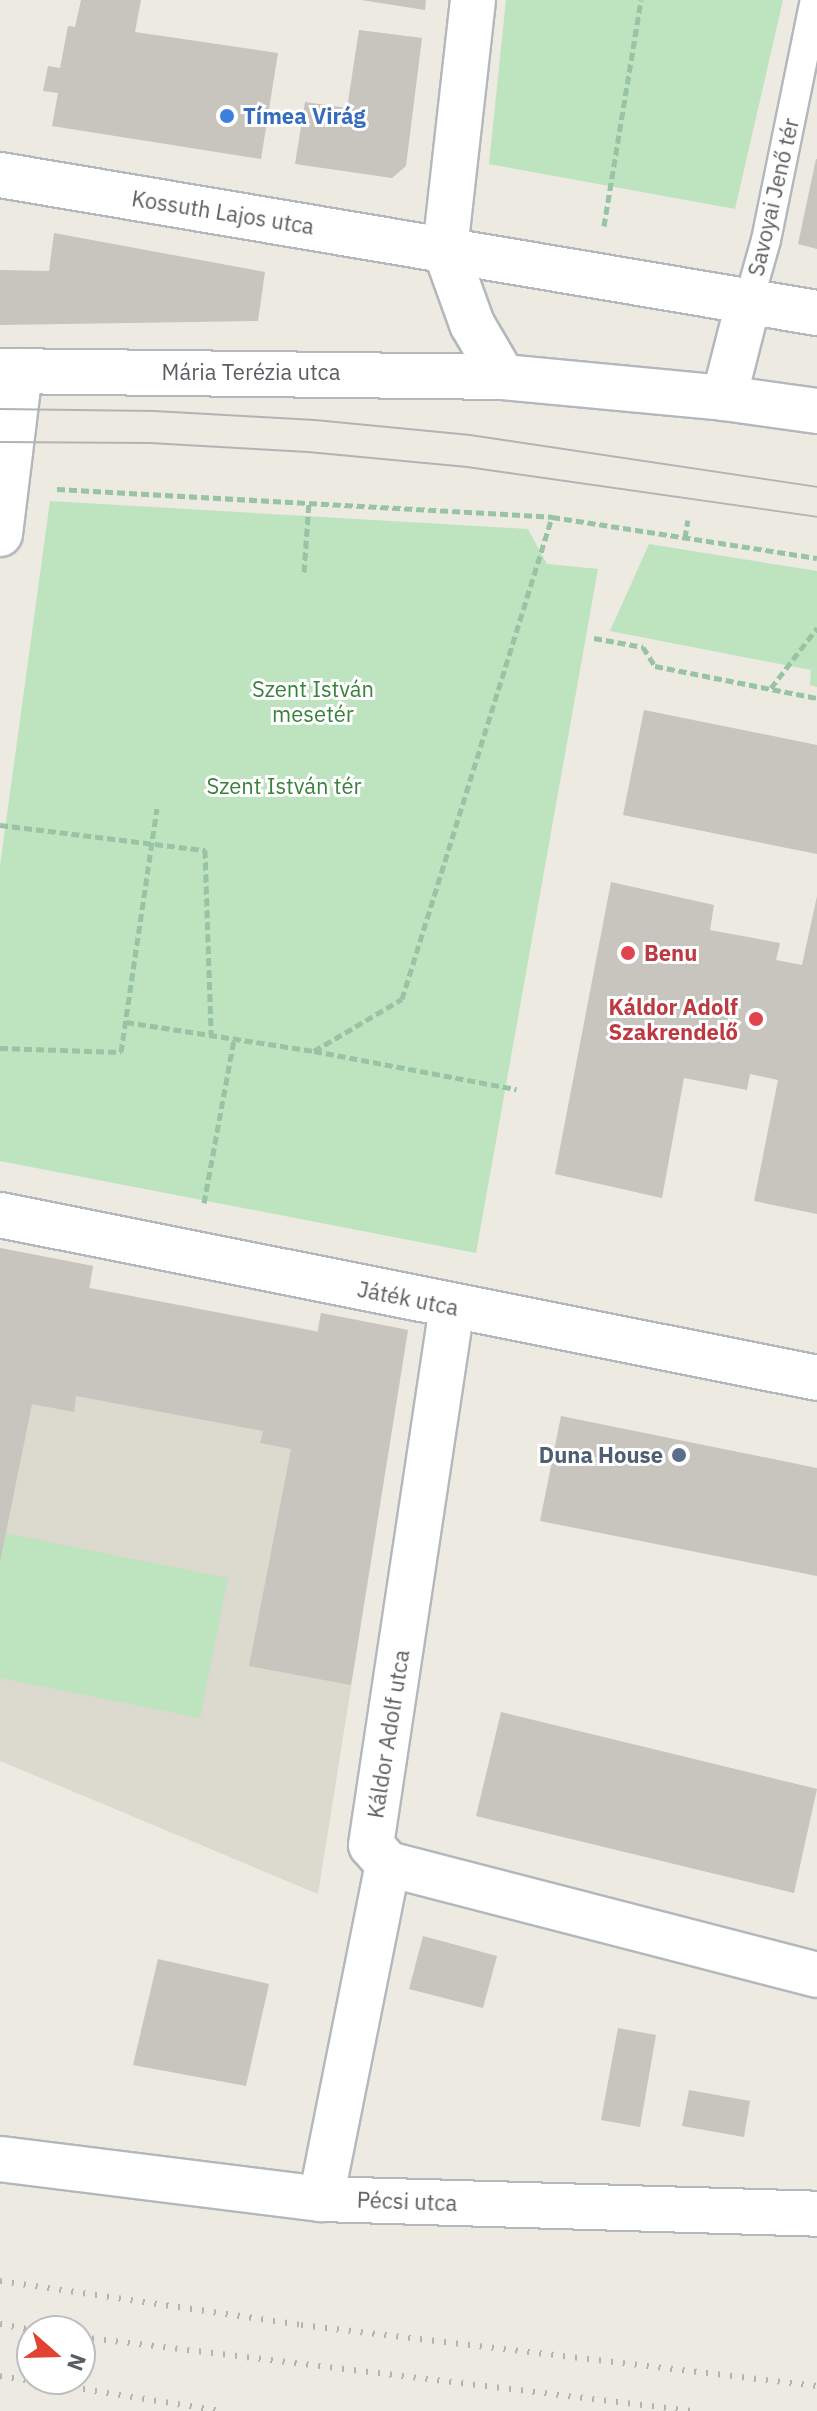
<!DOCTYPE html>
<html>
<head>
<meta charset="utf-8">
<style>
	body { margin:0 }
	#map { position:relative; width:817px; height:2411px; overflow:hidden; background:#eceae1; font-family:"IBM Plex Sans",sans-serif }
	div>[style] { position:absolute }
	.education>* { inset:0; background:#dcd9cf }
	.green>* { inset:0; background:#bee3bf }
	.building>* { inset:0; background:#c8c4be }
	.path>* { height:5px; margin-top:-2.5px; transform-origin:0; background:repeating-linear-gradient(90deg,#98c3a5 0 8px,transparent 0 12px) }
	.roads { filter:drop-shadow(2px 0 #b4b7bb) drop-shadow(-2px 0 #b4b7bb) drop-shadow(0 2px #b4b7bb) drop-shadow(0 -2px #b4b7bb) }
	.service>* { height:28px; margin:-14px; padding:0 14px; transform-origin:14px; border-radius:14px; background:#fff }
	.minor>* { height:44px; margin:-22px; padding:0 22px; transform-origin:22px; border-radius:22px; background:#fff }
	.secondary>* { height:44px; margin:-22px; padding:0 22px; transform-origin:22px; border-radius:22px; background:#fff }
	.tram>* { height:2px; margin:-1px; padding:0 1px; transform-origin:1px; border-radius:1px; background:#b2b3b3 }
	.rail>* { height:6px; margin-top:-3px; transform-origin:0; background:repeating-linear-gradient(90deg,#b2b3b3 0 2px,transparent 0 12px) }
	.dots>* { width:22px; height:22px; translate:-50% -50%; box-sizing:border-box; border:4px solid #fff; border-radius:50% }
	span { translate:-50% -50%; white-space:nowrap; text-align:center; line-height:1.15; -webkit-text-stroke:6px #fff; paint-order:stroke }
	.shop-label { font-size:22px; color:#366cbe; font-weight:700 }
	.left { translate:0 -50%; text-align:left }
	.street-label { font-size:22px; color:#5a5d61 }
	.park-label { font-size:22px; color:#38823c }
	.health-label { font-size:22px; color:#be3a42; font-weight:700 }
	.right { translate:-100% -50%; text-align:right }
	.service-label { font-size:22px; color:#4e5e75; font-weight:700 }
	.north { position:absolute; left:16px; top:2315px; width:80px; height:80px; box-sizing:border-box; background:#fff; border:2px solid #bdbec0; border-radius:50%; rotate:110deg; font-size:22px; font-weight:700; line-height:32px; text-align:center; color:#5a5d61 }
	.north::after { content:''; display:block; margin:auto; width:28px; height:36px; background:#e14232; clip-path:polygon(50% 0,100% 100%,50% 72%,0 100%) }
</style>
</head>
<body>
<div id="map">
	<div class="education">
		<i style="clip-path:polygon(0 1248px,93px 1266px,90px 1288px,317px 1331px,321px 1313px,408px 1330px,318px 1894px,0 1761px)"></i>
	</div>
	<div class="green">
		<i style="clip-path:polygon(506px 0,783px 0,735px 209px,489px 164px)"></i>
		<i style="clip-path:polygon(50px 501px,528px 529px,547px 564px,598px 569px,476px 1253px,0 1161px,0 866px)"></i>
		<i style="clip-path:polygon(649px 544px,817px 571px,817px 687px,810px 685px,811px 670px,610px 631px)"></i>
		<i style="clip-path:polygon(0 1532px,228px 1578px,200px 1718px,0 1678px)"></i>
	</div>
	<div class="building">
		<i style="clip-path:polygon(81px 0,141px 0,135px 32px,278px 53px,261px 159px,52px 126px,58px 93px,43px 91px,48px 66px,60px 68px,68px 26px,75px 27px)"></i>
		<i style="clip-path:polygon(361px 0,426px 0,425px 10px)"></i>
		<i style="clip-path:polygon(359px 30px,422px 38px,406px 166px,392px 178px,295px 164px,305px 102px,347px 108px)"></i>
		<i style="clip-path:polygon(816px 159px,817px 159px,817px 249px,798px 244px)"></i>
		<i style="clip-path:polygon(54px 233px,265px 272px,258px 321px,0 325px,0 270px,49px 271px)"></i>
		<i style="clip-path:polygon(644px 710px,817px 745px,817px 854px,623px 815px)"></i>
		<i style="clip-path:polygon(611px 882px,714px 905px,710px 930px,780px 943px,776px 960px,802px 965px,817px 896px,817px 1214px,754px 1201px,778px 1080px,750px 1074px,747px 1090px,684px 1078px,662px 1198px,555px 1174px)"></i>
		<i style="clip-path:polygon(0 1248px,93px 1266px,89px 1288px,318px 1332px,321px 1313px,408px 1330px,351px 1685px,249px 1666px,291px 1449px,260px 1443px,263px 1431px,76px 1396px,74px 1412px,32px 1404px,0 1562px)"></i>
		<i style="clip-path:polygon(561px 1416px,817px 1468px,817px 1576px,540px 1521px)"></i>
		<i style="clip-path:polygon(501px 1712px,817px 1789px,794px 1893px,476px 1816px)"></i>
		<i style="clip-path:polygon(423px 1936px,497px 1956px,483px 2008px,409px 1989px)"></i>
		<i style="clip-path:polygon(158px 1959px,269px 1984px,246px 2086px,133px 2065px)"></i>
		<i style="clip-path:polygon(618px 2028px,656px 2035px,640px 2127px,601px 2120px)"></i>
		<i style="clip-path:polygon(689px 2090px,750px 2101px,744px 2137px,682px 2126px)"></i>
	</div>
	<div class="path">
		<i style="left:604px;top:226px;width:229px;rotate:-80.7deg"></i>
		<i style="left:57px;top:489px;width:496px;rotate:3.2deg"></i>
		<i style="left:552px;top:517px;width:268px;rotate:8.8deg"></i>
		<i style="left:685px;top:538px;width:18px;rotate:-81deg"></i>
		<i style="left:304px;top:572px;width:70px;rotate:-85.9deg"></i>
		<i style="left:594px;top:638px;width:50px;rotate:10.4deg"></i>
		<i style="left:643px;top:647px;width:22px;rotate:58deg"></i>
		<i style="left:655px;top:666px;width:165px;rotate:11.2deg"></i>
		<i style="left:771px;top:688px;width:76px;rotate:-52.5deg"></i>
		<i style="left:0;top:825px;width:207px;rotate:7deg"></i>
		<i style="left:205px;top:850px;width:185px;rotate:88.1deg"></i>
		<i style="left:126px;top:1022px;width:190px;rotate:8.8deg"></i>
		<i style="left:314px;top:1051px;width:206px;rotate:10.7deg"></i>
		<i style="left:0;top:1048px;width:121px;rotate:1.9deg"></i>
		<i style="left:121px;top:1052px;width:246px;rotate:-81.6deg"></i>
		<i style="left:314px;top:1051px;width:102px;rotate:-30.6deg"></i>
		<i style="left:402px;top:999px;width:505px;rotate:-72.71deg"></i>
		<i style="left:204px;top:1203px;width:167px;rotate:-79.6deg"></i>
	</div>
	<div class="roads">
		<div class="service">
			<i style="left:749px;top:300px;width:62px;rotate:-74.2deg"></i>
			<i style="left:766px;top:240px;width:245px;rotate:-78.5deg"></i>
		</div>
		<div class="minor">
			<i style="left:473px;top:0;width:251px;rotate:96.4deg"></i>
			<i style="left:445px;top:249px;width:80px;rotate:70.2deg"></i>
			<i style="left:472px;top:324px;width:61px;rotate:59.7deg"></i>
			<i style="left:724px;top:398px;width:101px;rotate:-75.7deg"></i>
			<i style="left:0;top:534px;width:164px;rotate:-83deg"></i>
			<i style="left:0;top:1215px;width:833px;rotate:11.28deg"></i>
			<i style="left:388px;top:1864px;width:25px;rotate:-132deg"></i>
			<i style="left:371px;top:1845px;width:544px;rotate:-81.44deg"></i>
			<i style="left:388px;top:1864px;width:443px;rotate:14.5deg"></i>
			<i style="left:0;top:2159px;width:323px;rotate:7.1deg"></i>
			<i style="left:321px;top:2199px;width:496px;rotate:1.7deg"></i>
			<i style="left:321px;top:2199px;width:342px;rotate:-78.7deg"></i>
		</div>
		<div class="secondary">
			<i style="left:0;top:175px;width:829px;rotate:9.59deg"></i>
			<i style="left:0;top:371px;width:503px;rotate:0.68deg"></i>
			<i style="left:503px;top:377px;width:222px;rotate:5.4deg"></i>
			<i style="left:724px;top:398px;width:94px;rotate:8deg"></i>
		</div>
	</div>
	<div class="tram">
		<i style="left:0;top:409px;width:154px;rotate:0.7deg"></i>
		<i style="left:154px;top:411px;width:161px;rotate:3.2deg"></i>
		<i style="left:315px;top:420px;width:156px;rotate:5.5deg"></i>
		<i style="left:470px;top:435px;width:351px;rotate:8.5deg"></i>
		<i style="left:0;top:442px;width:150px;rotate:0.4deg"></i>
		<i style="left:150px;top:443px;width:158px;rotate:3.3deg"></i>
		<i style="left:308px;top:452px;width:160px;rotate:5.4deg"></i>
		<i style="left:467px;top:467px;width:354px;rotate:8.1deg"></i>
	</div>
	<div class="rail">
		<i style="left:0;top:2281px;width:304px;rotate:8.3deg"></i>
		<i style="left:301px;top:2325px;width:520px;rotate:6.74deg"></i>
		<i style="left:0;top:2324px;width:38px;rotate:11deg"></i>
		<i style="left:80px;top:2337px;width:616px;rotate:6.89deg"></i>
		<i style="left:0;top:2376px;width:225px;rotate:9deg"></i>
	</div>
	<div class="dots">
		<i style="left:227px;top:116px;background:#3f7fe0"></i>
		<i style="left:628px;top:953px;background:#e0444e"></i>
		<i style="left:756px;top:1019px;background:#e0444e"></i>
		<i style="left:679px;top:1455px;background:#5c6f8a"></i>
	</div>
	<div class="shop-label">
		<span class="left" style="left:243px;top:116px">Tímea Virág</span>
	</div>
	<div class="street-label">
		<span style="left:773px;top:197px;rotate:-77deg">Savoyai Jenő tér</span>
		<span style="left:223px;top:212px;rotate:9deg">Kossuth Lajos utca</span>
		<span style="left:251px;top:372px">Mária Terézia utca</span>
		<span style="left:408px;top:1298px;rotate:11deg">Játék utca</span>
		<span style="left:388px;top:1734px;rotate:-81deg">Káldor Adolf utca</span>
		<span style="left:407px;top:2201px;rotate:2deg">Pécsi utca</span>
	</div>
	<div class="park-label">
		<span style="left:313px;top:701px">Szent István<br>mesetér</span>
		<span style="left:284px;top:786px">Szent István tér</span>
	</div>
	<div class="health-label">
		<span class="left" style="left:644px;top:953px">Benu</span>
		<span class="right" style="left:738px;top:1019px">Káldor Adolf<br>Szakrendelő</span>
	</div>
	<div class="service-label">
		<span class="right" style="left:663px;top:1455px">Duna House</span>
	</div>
	<div class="north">N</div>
</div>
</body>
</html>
